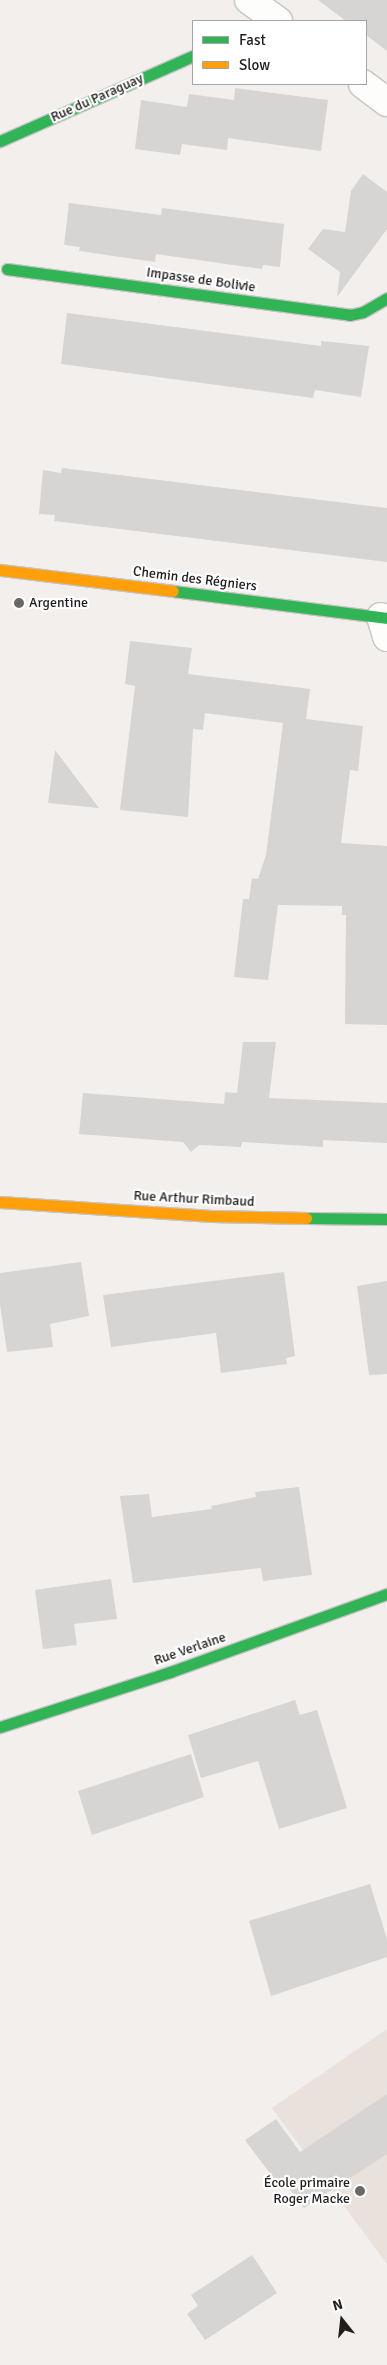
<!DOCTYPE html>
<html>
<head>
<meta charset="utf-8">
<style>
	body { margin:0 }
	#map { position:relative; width:387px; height:2365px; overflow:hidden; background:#f2efed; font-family:Signika,sans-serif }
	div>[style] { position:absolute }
	.built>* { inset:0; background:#e8e1dc }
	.building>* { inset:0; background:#d7d5d3 }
	.roads { filter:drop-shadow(1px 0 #c7c4c3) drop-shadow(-1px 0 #c7c4c3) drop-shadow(0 1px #c7c4c3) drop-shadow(0 -1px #c7c4c3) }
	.street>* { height:28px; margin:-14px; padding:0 14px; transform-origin:14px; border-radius:14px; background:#fdfdfc }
	.fast>* { height:11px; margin:-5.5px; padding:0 5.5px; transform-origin:5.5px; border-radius:5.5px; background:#30b455 }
	.slow>* { height:11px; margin:-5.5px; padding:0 5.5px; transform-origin:5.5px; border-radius:5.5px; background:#ff9f0a }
	.dots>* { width:14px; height:14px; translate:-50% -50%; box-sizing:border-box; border:2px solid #fff; border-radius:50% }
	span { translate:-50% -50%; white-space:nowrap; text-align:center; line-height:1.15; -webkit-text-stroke:4.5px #fff; paint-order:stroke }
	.street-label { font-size:14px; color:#211f1e }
	.poi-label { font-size:14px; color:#211f1e }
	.left { translate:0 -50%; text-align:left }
	.right { translate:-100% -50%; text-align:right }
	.legend { position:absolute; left:192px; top:20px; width:175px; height:65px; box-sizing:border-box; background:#fff; border:1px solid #a6a5a5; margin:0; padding:6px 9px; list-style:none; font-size:15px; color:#211f1e }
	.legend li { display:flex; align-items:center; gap:10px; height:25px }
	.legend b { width:25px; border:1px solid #a6a5a5 }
	.north { position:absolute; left:317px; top:2295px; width:50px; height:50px; -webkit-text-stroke:4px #fff; paint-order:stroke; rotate:344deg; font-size:14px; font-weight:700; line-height:20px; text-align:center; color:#211f1e }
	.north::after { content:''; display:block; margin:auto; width:18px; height:22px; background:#211f1e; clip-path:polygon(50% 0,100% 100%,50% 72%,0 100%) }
</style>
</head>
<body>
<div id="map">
	<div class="built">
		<i style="clip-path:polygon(387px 2029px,387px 2264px,272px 2108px)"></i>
	</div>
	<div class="building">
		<i style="clip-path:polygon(318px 0,387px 0,387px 51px,366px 35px,366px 21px,346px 21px)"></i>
		<i style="clip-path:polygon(235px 88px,328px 100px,321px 151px,228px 138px,227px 150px,182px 144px,180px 155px,135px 149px,141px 100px,187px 107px,189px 94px,234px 100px)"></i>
		<i style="clip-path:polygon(363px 174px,387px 192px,387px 229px,337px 297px,340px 272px,308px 249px,323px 229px,345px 232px,351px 191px)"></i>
		<i style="clip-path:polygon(69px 203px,161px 215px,162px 208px,284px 224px,280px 267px,263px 265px,262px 269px,156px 254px,155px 262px,79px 251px,80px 247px,64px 245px)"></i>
		<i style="clip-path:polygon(67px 313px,321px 346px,321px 341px,369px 346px,361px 397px,315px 390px,313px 398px,61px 364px)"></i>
		<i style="clip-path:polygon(62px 468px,387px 508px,387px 562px,54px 521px,55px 515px,39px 514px,43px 470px,61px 473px)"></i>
		<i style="clip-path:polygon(130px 641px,192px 648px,188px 674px,310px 689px,306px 719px,363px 726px,358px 771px,350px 770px,341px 843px,387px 846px,387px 1025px,345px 1024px,346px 915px,342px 915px,342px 906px,278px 905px,268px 980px,234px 977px,243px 899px,249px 899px,252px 878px,258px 879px,266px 855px,283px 723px,205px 713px,203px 730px,193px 729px,188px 817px,120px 810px,135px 686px,125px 684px)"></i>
		<i style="clip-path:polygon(55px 750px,99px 808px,48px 803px)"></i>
		<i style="clip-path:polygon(243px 1042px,276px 1042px,269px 1098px,387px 1103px,387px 1143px,323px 1140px,323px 1147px,242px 1142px,241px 1147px,199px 1145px,191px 1152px,183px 1142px,79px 1134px,83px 1093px,224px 1104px,225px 1092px,237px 1093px)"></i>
		<i style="clip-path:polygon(81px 1262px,89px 1316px,50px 1324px,53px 1347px,7px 1352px,0 1304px,0 1273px)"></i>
		<i style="clip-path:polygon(284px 1272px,295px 1356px,286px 1358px,287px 1364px,221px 1373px,216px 1333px,111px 1347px,103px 1295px)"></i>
		<i style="clip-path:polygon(387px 1281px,387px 1374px,369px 1375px,357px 1286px)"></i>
		<i style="clip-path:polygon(299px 1487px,312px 1575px,263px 1581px,261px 1568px,133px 1583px,120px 1496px,149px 1494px,152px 1517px,212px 1509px,211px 1506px,256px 1497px,255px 1492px)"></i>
		<i style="clip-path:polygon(111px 1579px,117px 1619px,74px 1624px,77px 1645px,43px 1649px,35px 1590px)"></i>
		<i style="clip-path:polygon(295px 1700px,300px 1715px,317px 1710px,347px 1808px,279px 1829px,258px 1761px,201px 1778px,188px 1735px)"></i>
		<i style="clip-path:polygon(191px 1754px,204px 1797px,92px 1835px,78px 1791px)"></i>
		<i style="clip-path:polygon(370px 1884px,387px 1939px,387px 1957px,271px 1996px,249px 1921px)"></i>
		<i style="clip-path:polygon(387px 2094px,387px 2154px,304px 2208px,285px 2183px,280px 2187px,245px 2140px,276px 2119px,300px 2152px)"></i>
		<i style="clip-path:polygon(252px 2255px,277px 2293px,205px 2340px,187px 2314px,198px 2306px,191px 2295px)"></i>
	</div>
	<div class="roads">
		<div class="street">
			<i style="left:249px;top:0;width:36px;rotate:36deg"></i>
			<i style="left:363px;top:84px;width:30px;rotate:37deg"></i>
			<i style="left:381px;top:617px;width:21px;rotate:73deg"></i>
		</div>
		<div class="fast">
			<i style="left:0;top:141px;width:211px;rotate:-23.8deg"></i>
			<i style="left:7px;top:269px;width:346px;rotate:7.6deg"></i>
			<i style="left:350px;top:315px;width:13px;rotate:-13deg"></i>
			<i style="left:363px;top:312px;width:28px;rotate:-30deg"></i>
			<i style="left:173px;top:591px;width:216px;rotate:7.2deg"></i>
			<i style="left:306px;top:1218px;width:81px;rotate:0.7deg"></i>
			<i style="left:0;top:1727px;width:179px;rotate:-17.9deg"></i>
			<i style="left:170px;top:1672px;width:231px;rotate:-19.8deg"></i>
		</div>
		<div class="slow">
			<i style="left:0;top:570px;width:174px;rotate:6.9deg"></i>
			<i style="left:0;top:1202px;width:212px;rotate:3.8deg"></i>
			<i style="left:212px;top:1216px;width:94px;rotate:1.2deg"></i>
		</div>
	</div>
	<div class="dots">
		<i style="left:19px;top:603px;background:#6a6866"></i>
		<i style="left:360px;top:2191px;background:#6a6866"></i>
	</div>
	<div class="street-label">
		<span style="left:97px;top:98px;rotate:-24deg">Rue du Paraguay</span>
		<span style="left:201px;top:280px;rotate:8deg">Impasse de Bolivie</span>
		<span style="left:195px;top:579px;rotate:7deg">Chemin des Régniers</span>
		<span style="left:194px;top:1199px;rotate:3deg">Rue Arthur Rimbaud</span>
		<span style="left:190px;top:1649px;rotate:-19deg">Rue Verlaine</span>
	</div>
	<div class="poi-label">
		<span class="left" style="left:29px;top:603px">Argentine</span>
		<span class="right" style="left:350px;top:2191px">École primaire<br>Roger Macke</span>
	</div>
	<ul class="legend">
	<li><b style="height:6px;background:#30b455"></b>Fast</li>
	<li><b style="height:6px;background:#ff9f0a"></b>Slow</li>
	</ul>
	<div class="north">N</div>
</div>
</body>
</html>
